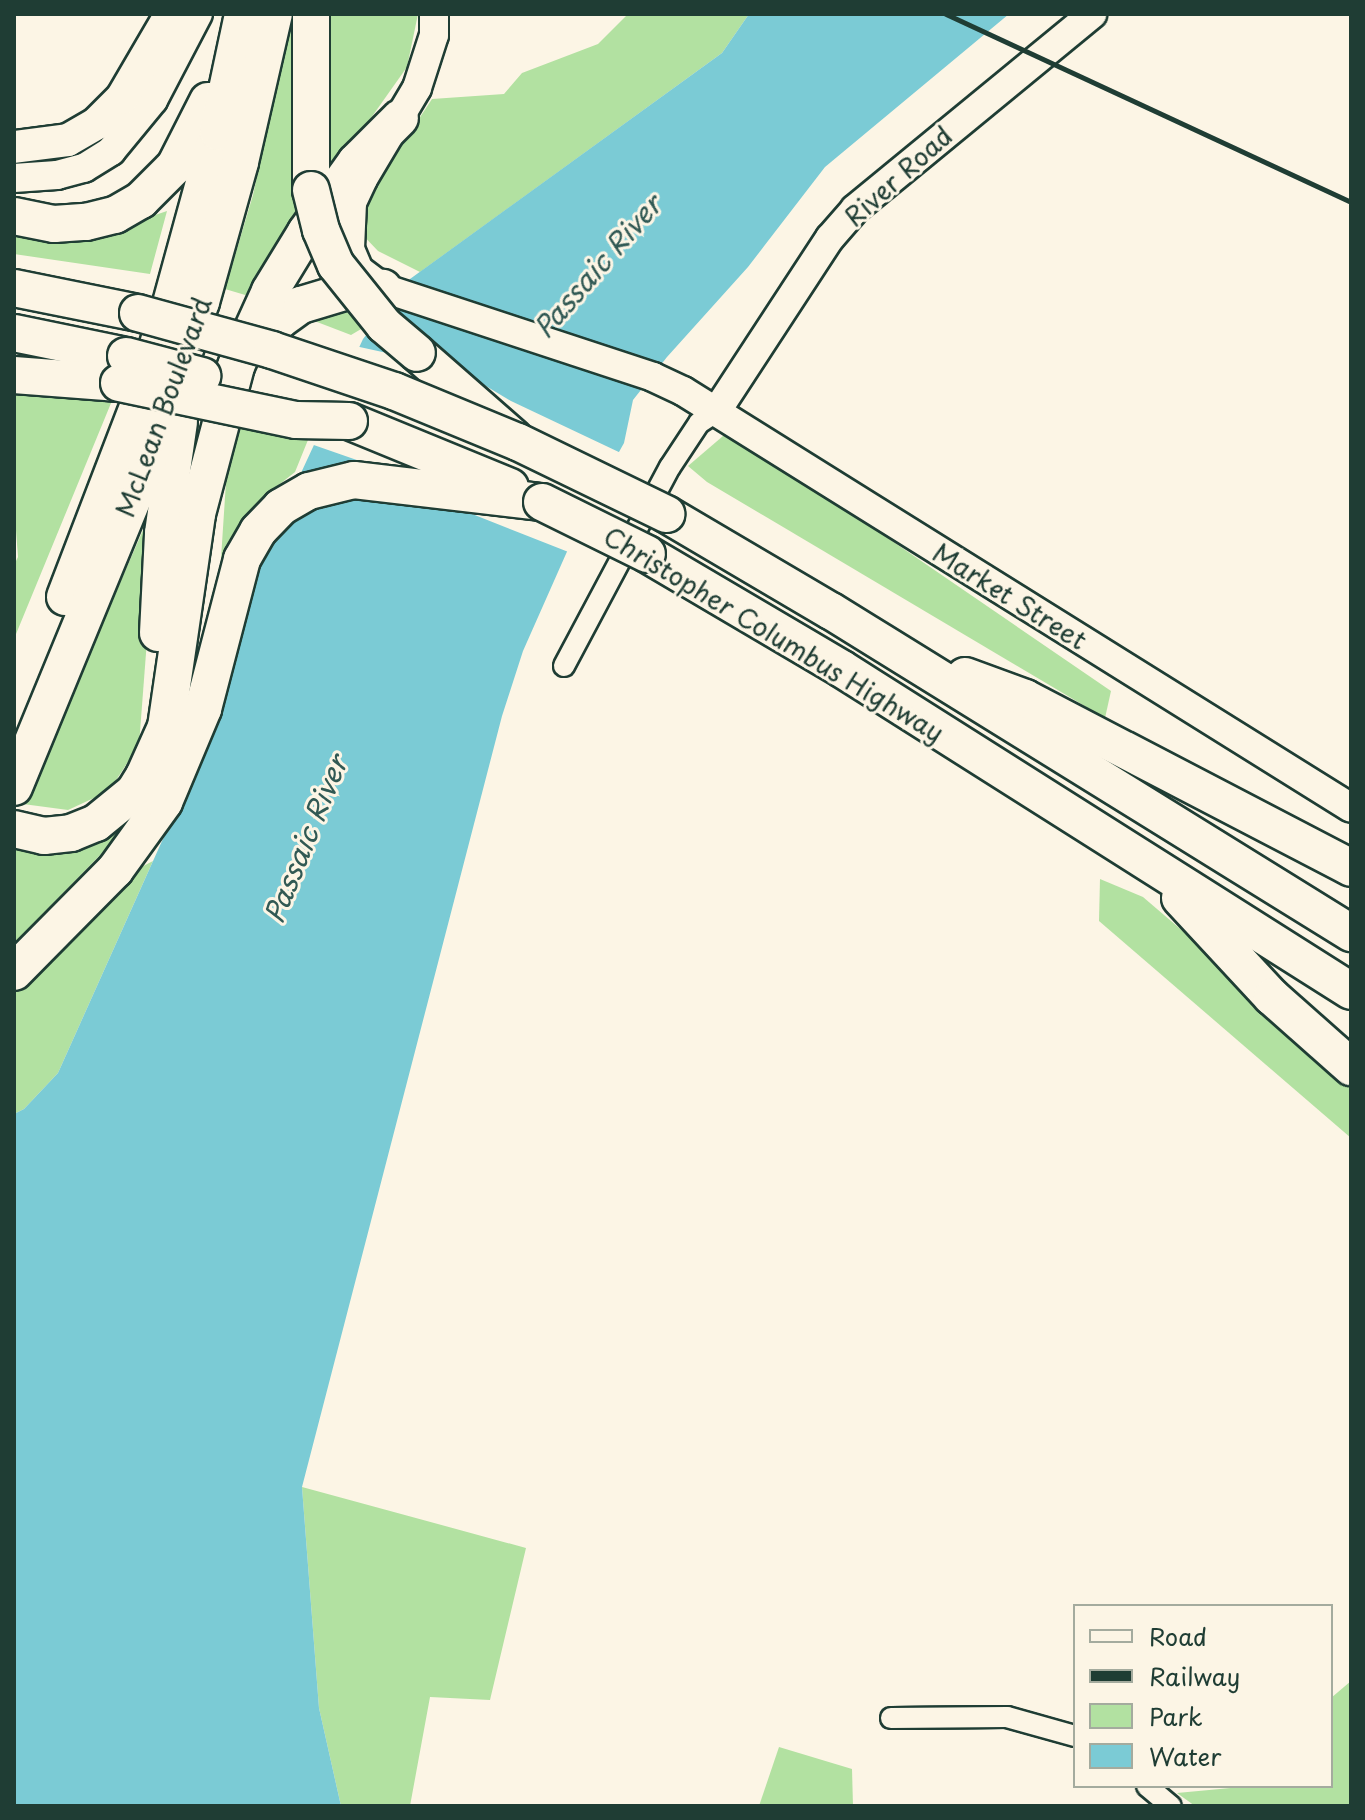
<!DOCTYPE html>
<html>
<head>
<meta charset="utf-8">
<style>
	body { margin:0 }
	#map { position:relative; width:1365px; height:1820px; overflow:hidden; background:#fcf5e5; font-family:"Playpen Sans",sans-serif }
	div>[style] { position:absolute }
	.green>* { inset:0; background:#b2e1a1 }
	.water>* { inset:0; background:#7bcbd5 }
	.pier>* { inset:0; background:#fcf5e5 }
	.roads { filter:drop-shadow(2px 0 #1f3d34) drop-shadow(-2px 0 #1f3d34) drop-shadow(0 2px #1f3d34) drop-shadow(0 -2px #1f3d34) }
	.street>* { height:20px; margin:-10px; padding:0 10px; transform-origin:10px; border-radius:10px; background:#fcf5e5 }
	.secondary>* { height:28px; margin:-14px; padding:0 14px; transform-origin:14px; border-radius:14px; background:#fcf5e5 }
	.primary>* { height:32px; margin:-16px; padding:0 16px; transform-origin:16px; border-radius:16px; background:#fcf5e5 }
	.highway>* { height:36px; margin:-18px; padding:0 18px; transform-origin:18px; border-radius:18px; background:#fcf5e5 }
	.rail>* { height:5px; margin:-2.5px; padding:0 2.5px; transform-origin:2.5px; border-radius:2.5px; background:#1f3d34 }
	.bridges { filter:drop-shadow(2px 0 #1f3d34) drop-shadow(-2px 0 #1f3d34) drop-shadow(0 2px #1f3d34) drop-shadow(0 -2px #1f3d34) }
	.highway-bridge>* { height:36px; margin:-18px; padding:0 18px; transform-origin:18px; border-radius:18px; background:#fcf5e5 }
	span { translate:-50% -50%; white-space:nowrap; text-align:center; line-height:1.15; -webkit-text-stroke:6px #fcf5e5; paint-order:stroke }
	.street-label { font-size:26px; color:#1f3d34 }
	.water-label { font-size:28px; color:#315954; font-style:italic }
	.frame { position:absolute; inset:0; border:16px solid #1f3d34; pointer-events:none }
	.legend { position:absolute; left:1073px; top:1604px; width:260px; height:184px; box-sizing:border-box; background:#fcf5e5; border:2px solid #a4ab9e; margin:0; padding:10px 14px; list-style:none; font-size:24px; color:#1f3d34 }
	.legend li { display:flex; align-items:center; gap:16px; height:40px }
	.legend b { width:40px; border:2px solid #a4ab9e }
</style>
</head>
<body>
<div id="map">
	<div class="green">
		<i style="clip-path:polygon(291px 14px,296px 14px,301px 217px,252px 297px,225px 289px,253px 195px)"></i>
		<i style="clip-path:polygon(317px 14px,418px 14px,407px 67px,325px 183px)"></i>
		<i style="clip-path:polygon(628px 14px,749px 14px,722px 53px,420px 272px,378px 251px,358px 230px,369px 185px,393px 158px,432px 99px,504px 94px,522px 73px,598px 44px)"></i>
		<i style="clip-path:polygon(167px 211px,150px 274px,14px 254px,14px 227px,93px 236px)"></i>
		<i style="clip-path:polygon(336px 279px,373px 322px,351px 335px,304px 317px)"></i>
		<i style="clip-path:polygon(14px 383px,116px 391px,14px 639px,14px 565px,18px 557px,14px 504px)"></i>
		<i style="clip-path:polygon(235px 418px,310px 435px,295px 472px,261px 499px,220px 574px,226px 482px)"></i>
		<i style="clip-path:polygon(730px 430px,1111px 691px,1105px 718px,707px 482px,688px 466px)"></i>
		<i style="clip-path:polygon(158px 496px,139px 745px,109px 791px,68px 810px,23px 804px)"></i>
		<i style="clip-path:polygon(148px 806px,18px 939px,14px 944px,14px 837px)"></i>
		<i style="clip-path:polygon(153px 861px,58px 1073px,24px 1109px,14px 1114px,14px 986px,124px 876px)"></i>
		<i style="clip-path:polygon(1100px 879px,1143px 897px,1351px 1075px,1351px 1138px,1099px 921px)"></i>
		<i style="clip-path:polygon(302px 1487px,526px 1548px,490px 1700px,430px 1697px,410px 1806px,341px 1806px,319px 1708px)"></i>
		<i style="clip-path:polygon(1351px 1681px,1351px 1806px,1195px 1806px,1177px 1793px,1252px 1786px,1331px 1786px,1331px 1698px)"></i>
		<i style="clip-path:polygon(779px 1747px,852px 1769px,853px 1806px,759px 1806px)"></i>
	</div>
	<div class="water">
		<i style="clip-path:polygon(749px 14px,1009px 14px,825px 167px,748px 267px,667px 357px,633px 400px,624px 443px,581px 520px,523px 651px,502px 716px,302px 1487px,319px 1708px,341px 1806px,14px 1806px,14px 1114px,24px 1109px,58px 1073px,162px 841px,193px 784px,214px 728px,257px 568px,363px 339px,410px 279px,722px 53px)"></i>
	</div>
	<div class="pier">
		<i style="clip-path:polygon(355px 346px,456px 368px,511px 401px,623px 454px,571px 553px,457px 508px,287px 490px,374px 466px,308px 443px)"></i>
	</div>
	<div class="roads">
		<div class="street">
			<i style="left:564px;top:666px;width:225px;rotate:-62deg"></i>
			<i style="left:670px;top:467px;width:53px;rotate:-56.6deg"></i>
			<i style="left:699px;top:423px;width:20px;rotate:-33deg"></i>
			<i style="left:891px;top:1718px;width:116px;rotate:-0.5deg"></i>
			<i style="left:1007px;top:1717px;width:71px;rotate:15.6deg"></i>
			<i style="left:1147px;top:1786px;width:31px;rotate:40deg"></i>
		</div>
		<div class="secondary">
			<i style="left:434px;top:14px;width:21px;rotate:90deg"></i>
			<i style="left:434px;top:35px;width:56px;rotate:107.8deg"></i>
			<i style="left:417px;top:88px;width:106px;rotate:120.7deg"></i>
			<i style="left:363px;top:179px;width:26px;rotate:115deg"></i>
			<i style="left:352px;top:203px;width:46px;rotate:92.5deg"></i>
			<i style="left:350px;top:249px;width:23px;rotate:67deg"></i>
			<i style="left:359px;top:270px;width:30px;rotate:37deg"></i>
			<i style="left:383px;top:288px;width:284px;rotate:18.2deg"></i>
			<i style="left:653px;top:377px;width:33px;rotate:25deg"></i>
			<i style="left:683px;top:391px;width:787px;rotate:31.97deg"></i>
			<i style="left:14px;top:178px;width:43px;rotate:-4deg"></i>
			<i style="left:57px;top:175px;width:28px;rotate:-15deg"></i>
			<i style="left:84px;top:168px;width:32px;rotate:-32deg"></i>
			<i style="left:111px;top:151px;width:66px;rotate:-50.5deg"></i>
			<i style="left:153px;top:100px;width:97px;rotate:-62.4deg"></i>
			<i style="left:716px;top:412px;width:208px;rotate:-56.8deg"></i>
			<i style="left:830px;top:238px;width:38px;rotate:-49deg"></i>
			<i style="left:855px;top:209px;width:307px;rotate:-39.4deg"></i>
		</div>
		<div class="primary">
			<i style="left:14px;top:147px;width:54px;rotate:-7.4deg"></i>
			<i style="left:68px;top:140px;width:34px;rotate:-30deg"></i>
			<i style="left:97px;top:123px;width:35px;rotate:-45deg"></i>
			<i style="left:122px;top:98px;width:97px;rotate:-59.7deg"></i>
		</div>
		<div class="highway">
			<i style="left:311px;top:14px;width:176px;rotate:90deg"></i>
			<i style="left:14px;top:216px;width:41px;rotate:11.3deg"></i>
			<i style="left:54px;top:224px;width:32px;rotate:-4deg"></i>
			<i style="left:86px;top:222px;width:30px;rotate:-14deg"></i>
			<i style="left:115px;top:215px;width:30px;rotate:-30deg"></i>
			<i style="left:141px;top:200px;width:48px;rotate:-45deg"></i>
			<i style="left:175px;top:166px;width:73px;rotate:-63.1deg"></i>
			<i style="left:14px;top:288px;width:126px;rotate:11.4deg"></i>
			<i style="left:14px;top:333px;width:114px;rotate:11.6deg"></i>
			<i style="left:253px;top:347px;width:38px;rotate:-45deg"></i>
			<i style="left:280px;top:320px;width:26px;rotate:-36deg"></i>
			<i style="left:301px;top:305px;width:52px;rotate:-16.7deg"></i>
			<i style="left:351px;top:290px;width:32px;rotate:-4deg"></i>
			<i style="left:417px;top:353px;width:129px;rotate:41.2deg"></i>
			<i style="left:14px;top:375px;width:105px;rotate:4.4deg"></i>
			<i style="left:349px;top:421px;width:174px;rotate:22.3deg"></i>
			<i style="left:666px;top:514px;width:191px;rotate:30.5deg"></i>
			<i style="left:831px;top:611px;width:612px;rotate:31.77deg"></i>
			<i style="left:647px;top:554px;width:226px;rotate:30.5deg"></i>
			<i style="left:842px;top:669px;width:602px;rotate:32.32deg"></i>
			<i style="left:65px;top:597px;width:207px;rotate:-69deg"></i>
			<i style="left:139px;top:404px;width:102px;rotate:-72.3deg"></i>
			<i style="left:170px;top:307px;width:181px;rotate:-74.7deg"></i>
			<i style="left:218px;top:132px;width:121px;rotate:-78deg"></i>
			<i style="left:158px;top:633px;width:100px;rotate:-87.1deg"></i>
			<i style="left:163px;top:533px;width:112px;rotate:-81.8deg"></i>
			<i style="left:965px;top:676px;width:64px;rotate:20.1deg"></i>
			<i style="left:1025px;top:698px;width:368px;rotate:27.5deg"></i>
			<i style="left:14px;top:787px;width:339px;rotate:-67.6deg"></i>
			<i style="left:143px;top:474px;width:182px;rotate:-71.4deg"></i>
			<i style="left:201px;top:302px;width:145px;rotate:-74.4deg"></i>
			<i style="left:240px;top:162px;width:152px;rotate:-77.1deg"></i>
			<i style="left:14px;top:829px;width:31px;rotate:13deg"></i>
			<i style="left:44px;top:836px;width:27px;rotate:-6deg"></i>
			<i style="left:71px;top:833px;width:27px;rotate:-22deg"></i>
			<i style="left:96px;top:823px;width:49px;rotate:-39.2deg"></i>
			<i style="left:134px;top:792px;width:19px;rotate:-58deg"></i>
			<i style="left:144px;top:776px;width:54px;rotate:-65.8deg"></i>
			<i style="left:166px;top:727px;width:215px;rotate:-81.7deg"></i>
			<i style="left:197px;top:514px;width:153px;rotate:-75.2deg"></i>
			<i style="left:236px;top:366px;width:82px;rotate:-65.6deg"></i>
			<i style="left:270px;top:291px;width:69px;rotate:-58.6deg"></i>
			<i style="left:306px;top:232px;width:86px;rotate:-54.5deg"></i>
			<i style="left:356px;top:162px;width:62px;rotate:-45deg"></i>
			<i style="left:1180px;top:898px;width:135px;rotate:47.1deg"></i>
			<i style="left:1272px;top:997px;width:106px;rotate:41.5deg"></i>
			<i style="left:14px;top:972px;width:144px;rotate:-45.3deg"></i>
			<i style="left:115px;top:870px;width:84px;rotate:-54.2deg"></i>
			<i style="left:164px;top:802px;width:101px;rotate:-67.2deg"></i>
			<i style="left:203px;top:709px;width:155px;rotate:-75.4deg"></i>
			<i style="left:242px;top:559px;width:32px;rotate:-60deg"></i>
			<i style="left:258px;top:531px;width:33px;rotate:-46deg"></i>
			<i style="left:281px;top:507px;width:32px;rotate:-30deg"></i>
			<i style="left:309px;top:491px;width:46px;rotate:-13.7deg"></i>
			<i style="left:354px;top:480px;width:189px;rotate:6.7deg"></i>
		</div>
	</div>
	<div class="rail">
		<i style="left:946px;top:14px;width:447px;rotate:24.9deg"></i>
	</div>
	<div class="bridges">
		<div class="highway-bridge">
			<i style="left:311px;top:190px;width:41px;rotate:76deg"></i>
			<i style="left:321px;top:230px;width:38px;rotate:67deg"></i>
			<i style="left:336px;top:265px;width:77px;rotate:51.3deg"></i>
			<i style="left:384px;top:325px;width:43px;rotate:40.3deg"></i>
			<i style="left:138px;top:313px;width:139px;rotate:15.4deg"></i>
			<i style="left:272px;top:350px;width:129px;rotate:18.6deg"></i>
			<i style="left:394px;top:391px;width:134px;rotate:22.4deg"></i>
			<i style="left:518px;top:442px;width:165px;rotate:25.9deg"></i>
			<i style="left:126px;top:356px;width:79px;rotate:14.7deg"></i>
			<i style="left:119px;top:383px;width:181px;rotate:11.8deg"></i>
			<i style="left:296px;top:420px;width:53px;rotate:1.1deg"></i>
			<i style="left:542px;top:502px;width:117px;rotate:26.3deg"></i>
		</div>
	</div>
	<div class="street-label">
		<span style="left:898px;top:176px;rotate:-42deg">River Road</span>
		<span style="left:163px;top:407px;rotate:-70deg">McLean Boulevard</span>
		<span style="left:1010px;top:596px;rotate:32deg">Market Street</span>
		<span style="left:774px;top:634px;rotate:31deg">Christopher Columbus Highway</span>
	</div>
	<div class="water-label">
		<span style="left:597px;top:266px;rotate:-49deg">Passaic River</span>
		<span style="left:305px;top:839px;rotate:-68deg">Passaic River</span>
	</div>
	<div class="frame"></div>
	<ul class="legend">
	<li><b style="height:10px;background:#fcf5e5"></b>Road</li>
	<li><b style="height:10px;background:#1f3d34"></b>Railway</li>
	<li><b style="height:22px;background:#b2e1a1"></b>Park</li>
	<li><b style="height:22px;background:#7bcbd5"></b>Water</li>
	</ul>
</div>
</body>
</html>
